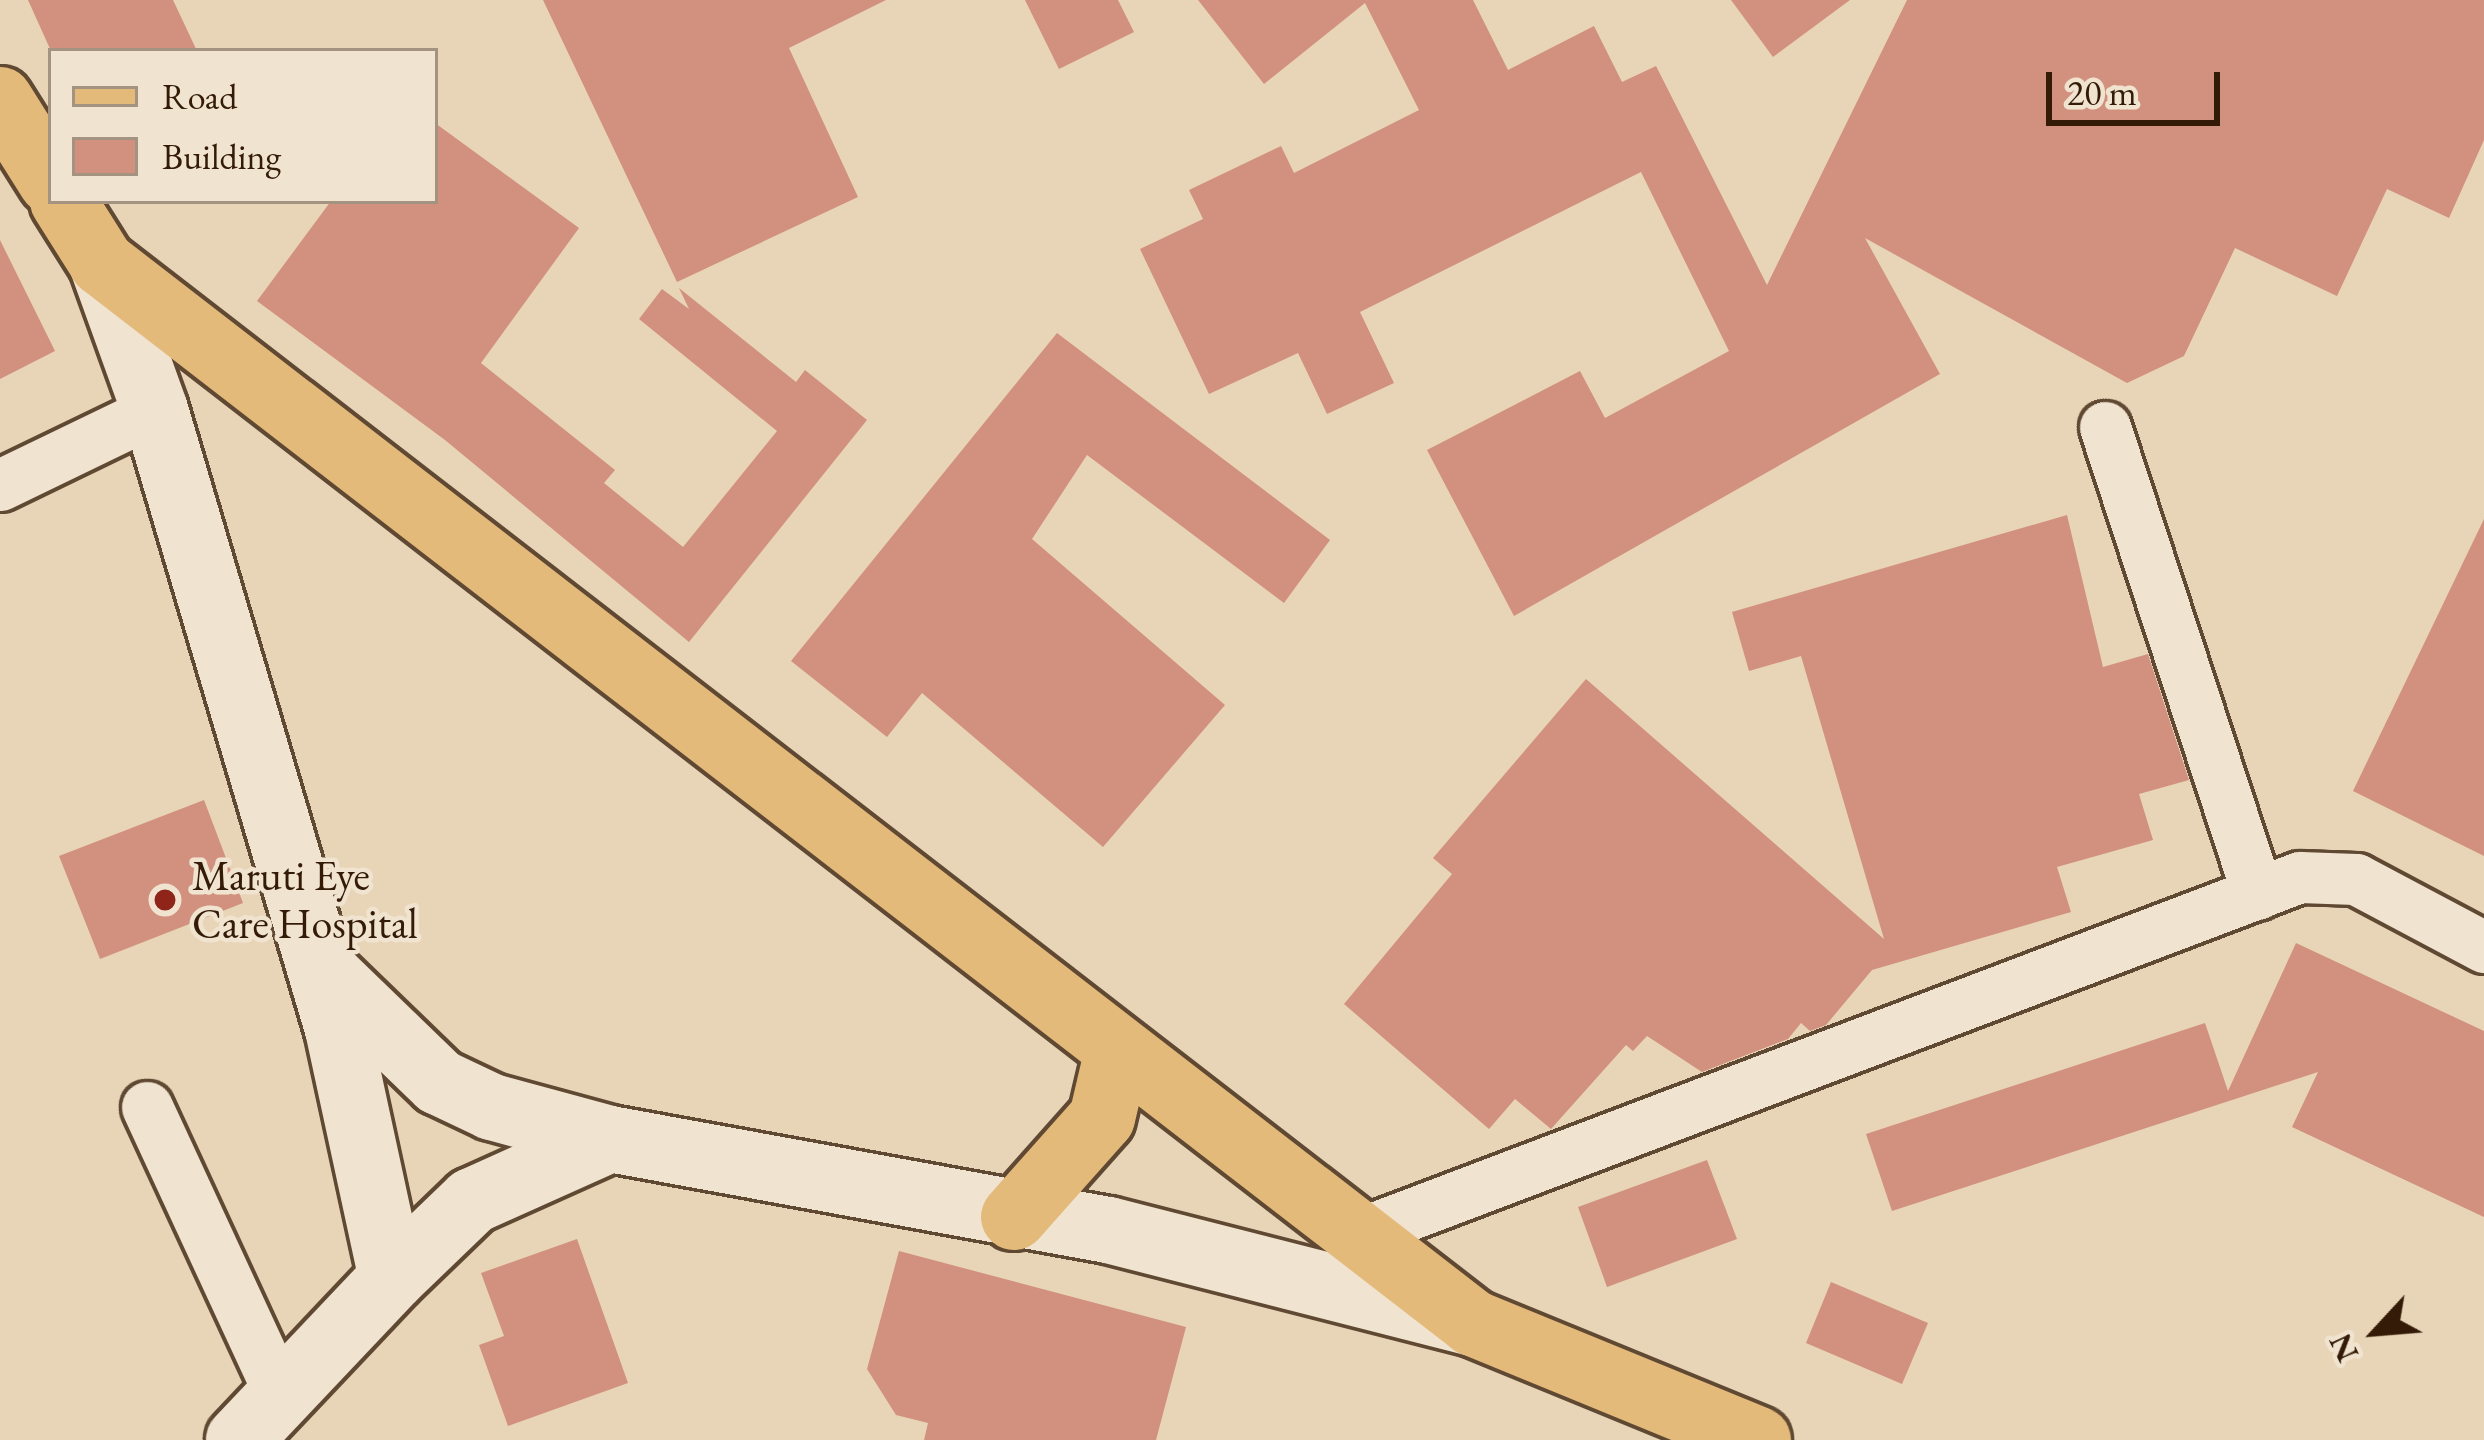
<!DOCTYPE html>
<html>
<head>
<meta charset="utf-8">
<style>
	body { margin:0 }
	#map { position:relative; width:2484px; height:1440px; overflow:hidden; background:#e8d4b6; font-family:"EB Garamond",serif }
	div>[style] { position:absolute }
	.building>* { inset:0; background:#d1917e }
	.roads { filter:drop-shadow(3px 0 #604933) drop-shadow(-3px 0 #604933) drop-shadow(0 3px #604933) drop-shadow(0 -3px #604933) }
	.street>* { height:51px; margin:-25.5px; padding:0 25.5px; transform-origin:25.5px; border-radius:25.5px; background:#f0e3d0 }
	.secondary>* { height:66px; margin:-33px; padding:0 33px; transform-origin:33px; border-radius:33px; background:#f0e3d0 }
	.primary>* { height:66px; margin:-33px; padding:0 33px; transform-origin:33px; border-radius:33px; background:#e4ba7b }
	.dots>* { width:33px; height:33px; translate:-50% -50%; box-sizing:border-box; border:6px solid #f0e3d0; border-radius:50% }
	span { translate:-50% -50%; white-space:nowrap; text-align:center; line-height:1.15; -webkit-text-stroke:9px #f0e3d0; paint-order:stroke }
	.poi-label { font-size:42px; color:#331b07 }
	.left { translate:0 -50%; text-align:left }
	.legend { position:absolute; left:48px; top:48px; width:390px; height:156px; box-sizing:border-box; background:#f0e3d0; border:3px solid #a49380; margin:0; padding:15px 21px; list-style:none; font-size:36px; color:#331b07 }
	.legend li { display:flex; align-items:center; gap:24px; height:60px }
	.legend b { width:60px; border:3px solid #a49380 }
	.north { position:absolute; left:2316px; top:1272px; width:120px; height:120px; -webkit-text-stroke:9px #f0e3d0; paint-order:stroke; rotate:244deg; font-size:33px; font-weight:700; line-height:48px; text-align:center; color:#331b07 }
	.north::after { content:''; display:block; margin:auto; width:42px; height:54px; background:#331b07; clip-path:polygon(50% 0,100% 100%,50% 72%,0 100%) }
	.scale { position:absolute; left:2046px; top:72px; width:174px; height:54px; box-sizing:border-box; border:6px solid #331b07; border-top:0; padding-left:15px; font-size:36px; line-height:42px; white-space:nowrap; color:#331b07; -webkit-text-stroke:9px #f0e3d0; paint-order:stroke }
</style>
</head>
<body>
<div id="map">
	<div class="building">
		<i style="clip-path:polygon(28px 0,173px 0,197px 51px,51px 51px)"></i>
		<i style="clip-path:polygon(543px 0,886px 0,789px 48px,858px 197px,677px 282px)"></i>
		<i style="clip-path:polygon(1025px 0,1118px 0,1134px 32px,1059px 69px)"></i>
		<i style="clip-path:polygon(1198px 0,1473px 0,1508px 70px,1594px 26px,1622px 82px,1656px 66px,1767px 285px,1907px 0,2484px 0,2484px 140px,2449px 218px,2387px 189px,2337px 296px,2235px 248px,2184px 356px,2127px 383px,1865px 238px,1940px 374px,1514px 616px,1427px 450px,1580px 371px,1605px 418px,1729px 351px,1641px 172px,1360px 312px,1394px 383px,1327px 414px,1298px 353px,1209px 394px,1140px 249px,1203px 219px,1189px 190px,1281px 146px,1294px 173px,1419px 110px,1365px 3px,1264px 84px)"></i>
		<i style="clip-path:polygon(1731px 0,1850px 0,1773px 57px)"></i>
		<i style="clip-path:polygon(435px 123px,579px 228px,481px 363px,615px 470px,604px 483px,683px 547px,777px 431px,639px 319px,662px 289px,689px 309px,679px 288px,796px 382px,805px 370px,867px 420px,689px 642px,445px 440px,257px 301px,331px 201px,435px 201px)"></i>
		<i style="clip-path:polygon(0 240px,55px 351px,0 379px)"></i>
		<i style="clip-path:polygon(1057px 333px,1330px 540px,1284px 603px,1087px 455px,1032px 539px,1225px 705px,1103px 847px,922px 693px,887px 737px,791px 661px)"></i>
		<i style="clip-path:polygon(2067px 515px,2103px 667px,2148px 654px,2189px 780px,2139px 794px,2153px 840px,2057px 867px,2071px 912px,1872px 970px,1826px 1025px,1810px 1031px,1801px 1023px,1788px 1039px,1702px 1072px,1647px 1036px,1633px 1051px,1626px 1045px,1551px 1129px,1515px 1099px,1489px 1129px,1344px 1004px,1452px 874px,1433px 858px,1586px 679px,1884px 939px,1801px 656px,1749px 671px,1732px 612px)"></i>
		<i style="clip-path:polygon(2484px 519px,2484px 856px,2353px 791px)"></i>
		<i style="clip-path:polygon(204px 800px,243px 903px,100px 959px,59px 856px)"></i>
		<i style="clip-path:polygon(2296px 943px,2484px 1031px,2484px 1217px,2292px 1127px,2318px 1072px,1892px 1211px,1866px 1134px,2205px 1023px,2228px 1091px)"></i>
		<i style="clip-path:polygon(1707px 1160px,1737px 1239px,1607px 1287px,1578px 1207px)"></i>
		<i style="clip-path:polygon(577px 1239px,628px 1383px,508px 1426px,479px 1345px,504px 1336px,481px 1273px)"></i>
		<i style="clip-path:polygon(899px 1251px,1186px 1327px,1156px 1440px,924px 1440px,928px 1423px,896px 1415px,867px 1369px)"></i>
		<i style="clip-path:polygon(1831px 1282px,1928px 1323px,1902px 1384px,1806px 1343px)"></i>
	</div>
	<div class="roads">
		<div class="street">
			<i style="left:2105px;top:427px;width:491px;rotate:71.9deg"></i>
			<i style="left:0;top:485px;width:172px;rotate:-25.8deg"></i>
			<i style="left:147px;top:1107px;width:317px;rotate:65.2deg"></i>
			<i style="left:1358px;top:1234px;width:1007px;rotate:-20.76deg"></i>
			<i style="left:2300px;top:877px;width:56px;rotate:2deg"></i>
			<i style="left:2356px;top:879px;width:145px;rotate:28deg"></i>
		</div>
		<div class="secondary">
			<i style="left:102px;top:263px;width:156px;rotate:70.2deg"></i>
			<i style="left:155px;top:410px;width:645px;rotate:73.53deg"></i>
			<i style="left:338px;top:1029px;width:255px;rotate:77.8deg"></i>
			<i style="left:392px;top:1278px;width:223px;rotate:133.4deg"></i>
			<i style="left:321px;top:968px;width:164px;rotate:44deg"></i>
			<i style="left:439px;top:1082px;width:59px;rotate:25.3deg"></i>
			<i style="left:492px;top:1107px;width:122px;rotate:15.2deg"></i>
			<i style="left:392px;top:1278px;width:111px;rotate:-43.9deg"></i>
			<i style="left:472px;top:1201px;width:151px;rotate:-24.2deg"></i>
			<i style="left:610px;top:1139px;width:506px;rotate:10.36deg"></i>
			<i style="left:1108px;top:1230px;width:377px;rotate:14.3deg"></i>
		</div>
		<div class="primary">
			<i style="left:0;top:100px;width:96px;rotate:57.8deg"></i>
			<i style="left:63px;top:201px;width:73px;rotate:57.8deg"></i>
			<i style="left:102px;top:263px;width:1733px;rotate:37.71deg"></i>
			<i style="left:1473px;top:1323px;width:308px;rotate:22.3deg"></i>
			<i style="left:1014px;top:1217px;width:132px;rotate:-48.4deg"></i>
			<i style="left:1102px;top:1118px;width:70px;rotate:-76.8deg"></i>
		</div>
	</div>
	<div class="dots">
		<i style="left:165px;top:900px;background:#8f2418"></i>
	</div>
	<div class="poi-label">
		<span class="left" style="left:192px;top:900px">Maruti Eye<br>Care Hospital</span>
	</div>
	<ul class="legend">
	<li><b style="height:15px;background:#e4ba7b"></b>Road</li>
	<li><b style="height:33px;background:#d1917e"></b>Building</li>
	</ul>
	<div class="north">N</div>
	<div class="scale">20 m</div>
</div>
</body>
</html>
